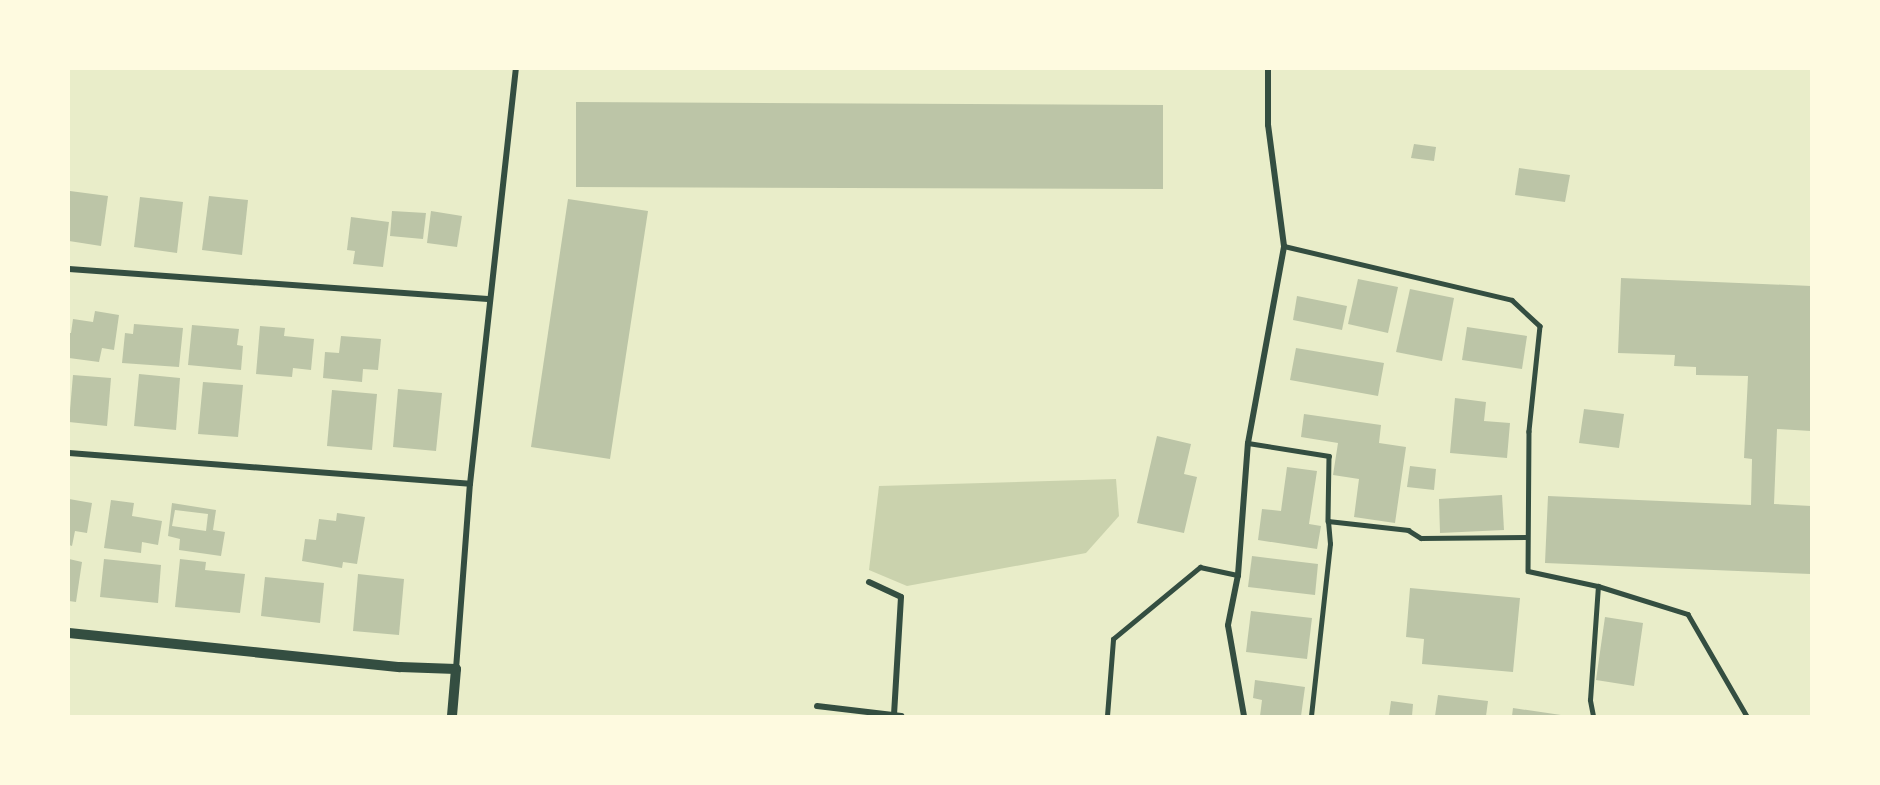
<!DOCTYPE html>
<html>
<head>
<meta charset="utf-8">
<style>
	body { margin:0 }
	#map { position:relative; width:1880px; height:785px; overflow:hidden; background:#e9edc9; font-family:"Golos Text",sans-serif }
	div>[style] { position:absolute }
	.green>* { inset:0; background:#cad2ad }
	.building>* { inset:0; background:#bcc5a7 }
	.service>* { height:4.5px; margin:-2.25px; padding:0 2.25px; transform-origin:2.25px; border-radius:2.25px; background:#344e41 }
	.minor>* { height:6px; margin:-3px; padding:0 3px; transform-origin:3px; border-radius:3px; background:#344e41 }
	.tertiary>* { height:10px; margin:-5px; padding:0 5px; transform-origin:5px; border-radius:5px; background:#344e41 }
	span { translate:-50% -50%; white-space:nowrap; text-align:center; line-height:1.15; -webkit-text-stroke:4.5px #fefae0; paint-order:stroke }
	.frame { position:absolute; inset:0; border:70px solid #fefae0; pointer-events:none }
</style>
</head>
<body>
<div id="map">
	<div class="green">
		<i style="clip-path:polygon(1116px 479px,1119px 516px,1086px 553px,907px 586px,869px 570px,879px 486px)"></i>
	</div>
	<div class="building">
		<i style="clip-path:polygon(576px 102px,1163px 105px,1163px 189px,576px 187px)"></i>
		<i style="clip-path:polygon(1414px 144px,1436px 147px,1434px 161px,1411px 158px)"></i>
		<i style="clip-path:polygon(1519px 168px,1570px 175px,1565px 202px,1515px 195px)"></i>
		<i style="clip-path:polygon(70px 191px,108px 196px,101px 246px,69px 241px)"></i>
		<i style="clip-path:polygon(209px 196px,248px 200px,242px 255px,202px 250px)"></i>
		<i style="clip-path:polygon(140px 197px,183px 202px,177px 253px,134px 247px)"></i>
		<i style="clip-path:polygon(568px 199px,648px 211px,610px 459px,531px 447px)"></i>
		<i style="clip-path:polygon(392px 211px,426px 213px,423px 239px,390px 236px)"></i>
		<i style="clip-path:polygon(431px 211px,462px 216px,457px 247px,427px 243px)"></i>
		<i style="clip-path:polygon(351px 217px,389px 222px,383px 267px,353px 264px,355px 251px,347px 250px)"></i>
		<i style="clip-path:polygon(1621px 278px,1811px 286px,1811px 431px,1777px 429px,1774px 504px,1811px 506px,1811px 574px,1545px 563px,1548px 496px,1751px 505px,1752px 459px,1744px 458px,1748px 376px,1696px 375px,1696px 367px,1674px 366px,1675px 355px,1618px 353px)"></i>
		<i style="clip-path:polygon(1358px 279px,1398px 287px,1388px 333px,1348px 324px)"></i>
		<i style="clip-path:polygon(1410px 289px,1454px 298px,1442px 361px,1396px 352px)"></i>
		<i style="clip-path:polygon(1297px 296px,1347px 306px,1342px 330px,1293px 320px)"></i>
		<i style="clip-path:polygon(95px 311px,119px 315px,114px 350px,102px 348px,99px 362px,69px 358px,69px 333px,71px 333px,73px 319px,93px 322px)"></i>
		<i style="clip-path:polygon(134px 324px,183px 328px,179px 367px,122px 363px,125px 333px,133px 334px)"></i>
		<i style="clip-path:polygon(192px 325px,239px 329px,237px 345px,243px 346px,241px 370px,188px 365px)"></i>
		<i style="clip-path:polygon(260px 326px,285px 328px,284px 336px,314px 339px,311px 370px,293px 368px,292px 377px,256px 374px)"></i>
		<i style="clip-path:polygon(1467px 327px,1527px 336px,1522px 369px,1462px 360px)"></i>
		<i style="clip-path:polygon(341px 336px,381px 339px,378px 370px,363px 369px,362px 382px,323px 378px,325px 352px,339px 353px)"></i>
		<i style="clip-path:polygon(1296px 348px,1384px 363px,1378px 396px,1290px 380px)"></i>
		<i style="clip-path:polygon(139px 374px,180px 378px,176px 430px,134px 426px)"></i>
		<i style="clip-path:polygon(73px 375px,111px 378px,107px 426px,69px 422px)"></i>
		<i style="clip-path:polygon(203px 382px,243px 385px,238px 437px,198px 434px)"></i>
		<i style="clip-path:polygon(398px 389px,442px 393px,436px 451px,393px 447px)"></i>
		<i style="clip-path:polygon(332px 390px,377px 394px,372px 450px,327px 446px)"></i>
		<i style="clip-path:polygon(1455px 398px,1486px 402px,1484px 421px,1510px 423px,1507px 458px,1450px 453px)"></i>
		<i style="clip-path:polygon(1584px 409px,1624px 414px,1619px 448px,1579px 443px)"></i>
		<i style="clip-path:polygon(1304px 414px,1381px 425px,1379px 443px,1406px 447px,1395px 523px,1354px 517px,1359px 479px,1333px 475px,1338px 443px,1301px 437px)"></i>
		<i style="clip-path:polygon(1157px 436px,1191px 444px,1184px 474px,1197px 477px,1184px 533px,1137px 523px)"></i>
		<i style="clip-path:polygon(1410px 466px,1436px 469px,1434px 490px,1407px 487px)"></i>
		<i style="clip-path:polygon(1287px 467px,1317px 471px,1309px 524px,1321px 526px,1317px 549px,1258px 540px,1262px 509px,1281px 511px)"></i>
		<i style="clip-path:polygon(1502px 495px,1504px 530px,1440px 533px,1439px 499px)"></i>
		<i style="clip-path:polygon(69px 499px,92px 503px,87px 533px,75px 531px,72px 546px,69px 545px)"></i>
		<i style="clip-path:polygon(111px 500px,134px 503px,132px 516px,162px 521px,158px 545px,142px 542px,141px 553px,104px 548px)"></i>
		<i style="clip-path:polygon(evenodd,172px 503px,216px 510px,213px 530px,225px 532px,221px 556px,179px 550px,180px 539px,168px 536px,172px 503px,175px 510px,208px 514px,206px 531px,172px 526px,175px 510px)"></i>
		<i style="clip-path:polygon(337px 513px,365px 517px,357px 564px,343px 562px,342px 568px,302px 561px,305px 539px,316px 540px,319px 519px,336px 521px)"></i>
		<i style="clip-path:polygon(1252px 556px,1318px 564px,1315px 595px,1248px 587px)"></i>
		<i style="clip-path:polygon(69px 559px,82px 562px,76px 602px,69px 601px)"></i>
		<i style="clip-path:polygon(104px 559px,161px 565px,158px 603px,100px 597px)"></i>
		<i style="clip-path:polygon(180px 559px,206px 562px,205px 570px,245px 574px,240px 613px,175px 607px)"></i>
		<i style="clip-path:polygon(358px 574px,404px 579px,399px 635px,353px 631px)"></i>
		<i style="clip-path:polygon(265px 577px,324px 583px,320px 623px,261px 616px)"></i>
		<i style="clip-path:polygon(1410px 588px,1520px 598px,1513px 672px,1422px 664px,1424px 639px,1406px 637px)"></i>
		<i style="clip-path:polygon(1251px 611px,1312px 618px,1307px 659px,1246px 652px)"></i>
		<i style="clip-path:polygon(1605px 617px,1643px 623px,1634px 686px,1596px 680px)"></i>
		<i style="clip-path:polygon(1255px 680px,1305px 687px,1301px 716px,1260px 716px,1262px 700px,1253px 698px)"></i>
		<i style="clip-path:polygon(1438px 695px,1488px 701px,1486px 716px,1435px 716px)"></i>
		<i style="clip-path:polygon(1391px 701px,1413px 704px,1412px 716px,1389px 716px)"></i>
		<i style="clip-path:polygon(1513px 708px,1561px 715px,1561px 716px,1512px 716px)"></i>
	</div>
	<div class="service">
		<i style="left:1284px;top:246px;width:234px;rotate:13.3deg"></i>
		<i style="left:1512px;top:300px;width:38px;rotate:43deg"></i>
		<i style="left:1540px;top:326px;width:106px;rotate:96deg"></i>
		<i style="left:1529px;top:431px;width:140px;rotate:90.4deg"></i>
		<i style="left:1528px;top:571px;width:72px;rotate:12.1deg"></i>
		<i style="left:1598px;top:586px;width:94px;rotate:17.3deg"></i>
		<i style="left:1688px;top:614px;width:118px;rotate:60deg"></i>
		<i style="left:1248px;top:443px;width:82px;rotate:9.1deg"></i>
		<i style="left:1329px;top:456px;width:65px;rotate:90.9deg"></i>
		<i style="left:1328px;top:521px;width:81px;rotate:6.4deg"></i>
		<i style="left:1408px;top:530px;width:15px;rotate:32deg"></i>
		<i style="left:1421px;top:538px;width:105px;rotate:-0.5deg"></i>
		<i style="left:1107px;top:716px;width:77px;rotate:-85.5deg"></i>
		<i style="left:1113px;top:639px;width:113px;rotate:-39.6deg"></i>
		<i style="left:1200px;top:567px;width:39px;rotate:12deg"></i>
		<i style="left:1311px;top:716px;width:173px;rotate:-83.7deg"></i>
		<i style="left:1330px;top:544px;width:23px;rotate:-95deg"></i>
		<i style="left:1593px;top:716px;width:16px;rotate:-101deg"></i>
		<i style="left:1590px;top:700px;width:114px;rotate:-86deg"></i>
	</div>
	<div class="minor">
		<i style="left:69px;top:269px;width:420px;rotate:4.1deg"></i>
		<i style="left:69px;top:453px;width:402px;rotate:4.4deg"></i>
		<i style="left:869px;top:582px;width:35px;rotate:25deg"></i>
		<i style="left:901px;top:597px;width:118px;rotate:93.4deg"></i>
		<i style="left:456px;top:669px;width:186px;rotate:-85.7deg"></i>
		<i style="left:470px;top:484px;width:418px;rotate:-83.7deg"></i>
		<i style="left:817px;top:706px;width:85px;rotate:6.8deg"></i>
		<i style="left:1244px;top:716px;width:92px;rotate:-100deg"></i>
		<i style="left:1228px;top:625px;width:51px;rotate:-78.7deg"></i>
		<i style="left:1238px;top:575px;width:132px;rotate:-85.7deg"></i>
		<i style="left:1248px;top:443px;width:200px;rotate:-79.6deg"></i>
		<i style="left:1284px;top:246px;width:122px;rotate:-97.5deg"></i>
		<i style="left:1268px;top:125px;width:56px;rotate:-90deg"></i>
	</div>
	<div class="tertiary">
		<i style="left:69px;top:633px;width:333px;rotate:5.9deg"></i>
		<i style="left:400px;top:667px;width:56px;rotate:2deg"></i>
		<i style="left:456px;top:669px;width:47px;rotate:94.9deg"></i>
	</div>
	<div class="frame"></div>
</div>
</body>
</html>
